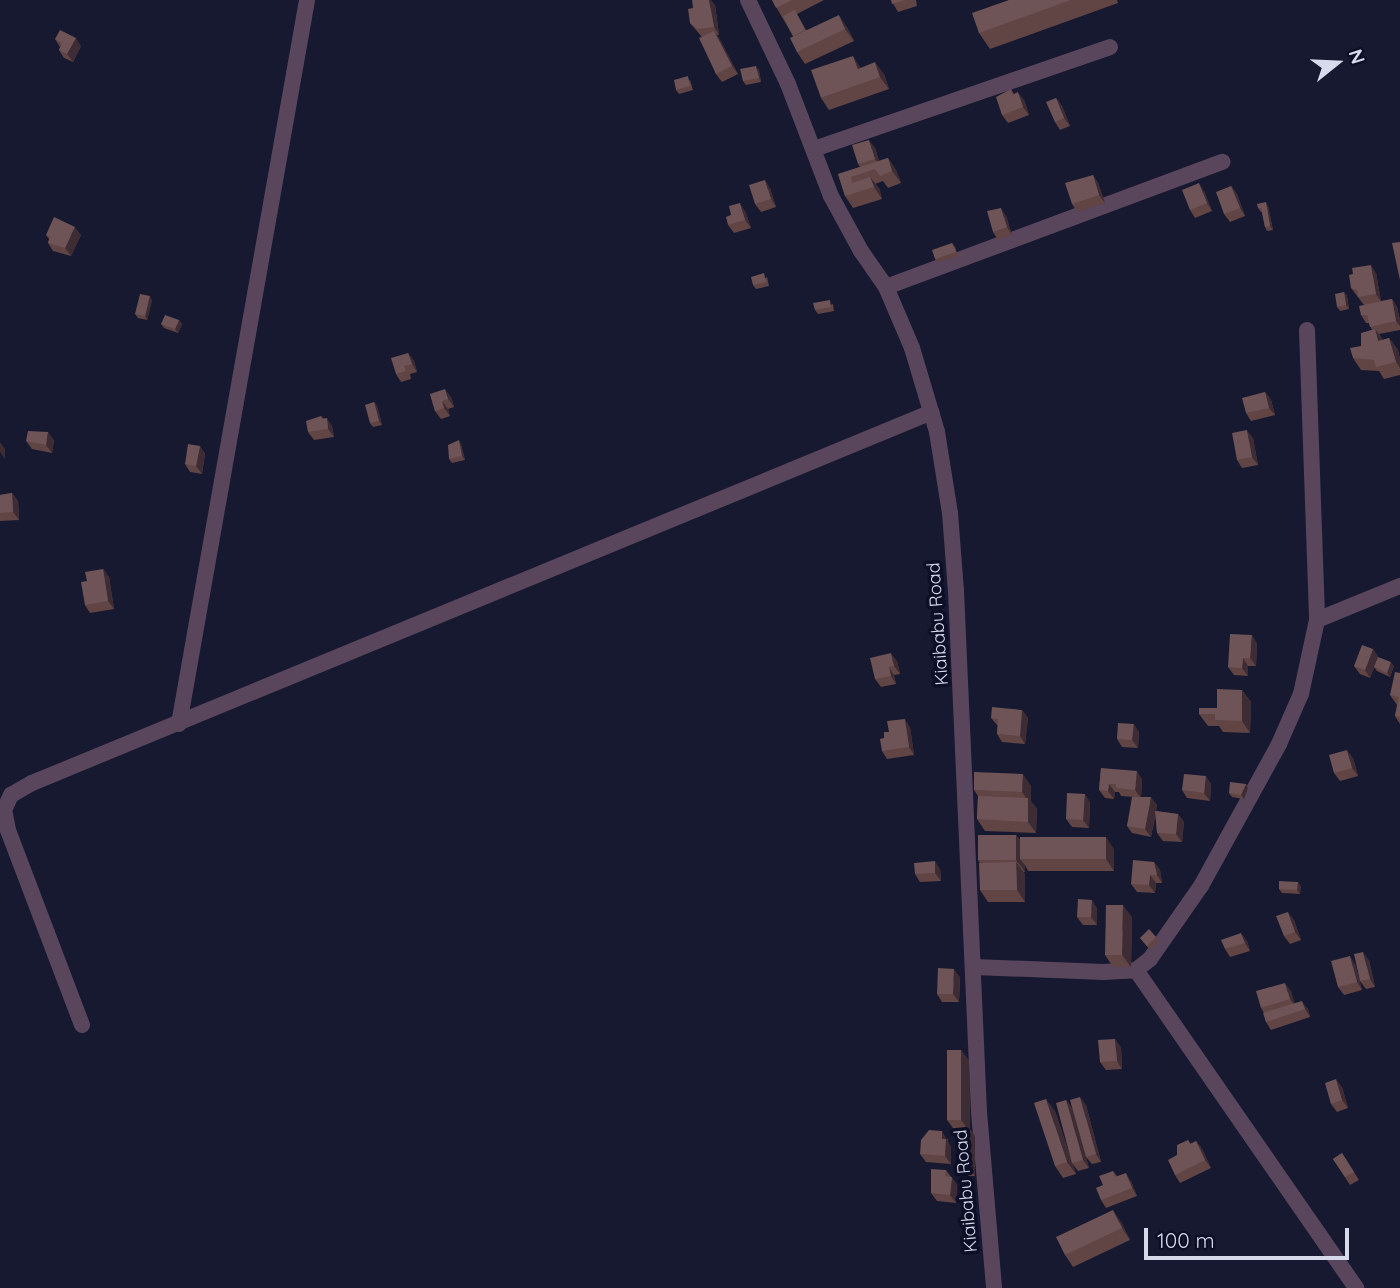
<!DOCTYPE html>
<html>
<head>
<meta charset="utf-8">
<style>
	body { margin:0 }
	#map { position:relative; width:1400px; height:1288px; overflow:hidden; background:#161930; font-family:Quicksand,sans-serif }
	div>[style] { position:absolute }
	.minor>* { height:16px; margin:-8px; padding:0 8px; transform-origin:8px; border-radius:8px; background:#59465d }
	.wall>* { inset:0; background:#614444 }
	.shaded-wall>* { inset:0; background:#3e2c34 }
	.building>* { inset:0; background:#6e5456 }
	span { translate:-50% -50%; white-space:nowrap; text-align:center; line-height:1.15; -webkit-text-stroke:7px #0d0f26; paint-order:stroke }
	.street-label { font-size:18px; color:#d7daeb }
	.north { position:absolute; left:1302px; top:28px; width:70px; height:70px; -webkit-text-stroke:5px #0d0f26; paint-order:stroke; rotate:72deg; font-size:19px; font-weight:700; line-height:28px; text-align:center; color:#d7daeb }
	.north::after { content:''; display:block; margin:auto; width:24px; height:32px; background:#d7daeb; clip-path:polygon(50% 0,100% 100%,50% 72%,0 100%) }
	.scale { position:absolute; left:1144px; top:1228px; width:205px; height:32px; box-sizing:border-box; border:4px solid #d7daeb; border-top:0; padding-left:9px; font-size:21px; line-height:24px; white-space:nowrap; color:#d7daeb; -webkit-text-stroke:5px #0d0f26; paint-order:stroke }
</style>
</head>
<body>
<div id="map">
	<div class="minor">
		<i style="left:748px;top:0;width:93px;rotate:64.5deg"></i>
		<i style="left:788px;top:84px;width:120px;rotate:69deg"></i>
		<i style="left:831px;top:196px;width:63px;rotate:61.4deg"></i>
		<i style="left:861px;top:251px;width:44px;rotate:55.2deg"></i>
		<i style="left:886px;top:287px;width:66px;rotate:66.9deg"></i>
		<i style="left:912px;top:348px;width:88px;rotate:73.4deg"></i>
		<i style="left:937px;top:432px;width:82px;rotate:80.9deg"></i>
		<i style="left:950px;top:513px;width:78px;rotate:85.6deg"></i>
		<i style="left:956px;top:591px;width:522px;rotate:87.47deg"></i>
		<i style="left:979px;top:1112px;width:177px;rotate:85.1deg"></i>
		<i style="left:814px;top:149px;width:313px;rotate:-19deg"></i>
		<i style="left:886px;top:287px;width:359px;rotate:-20.4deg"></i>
		<i style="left:1307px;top:330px;width:290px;rotate:88deg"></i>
		<i style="left:179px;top:724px;width:735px;rotate:-79.97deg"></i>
		<i style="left:974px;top:967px;width:129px;rotate:2.2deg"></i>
		<i style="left:1103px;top:972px;width:33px;rotate:-3deg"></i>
		<i style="left:1136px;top:970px;width:18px;rotate:-38deg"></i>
		<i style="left:1150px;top:959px;width:89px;rotate:-55.1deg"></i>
		<i style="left:1201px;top:886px;width:162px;rotate:-61.2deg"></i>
		<i style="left:1279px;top:744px;width:55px;rotate:-66.3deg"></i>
		<i style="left:1301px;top:694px;width:76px;rotate:-77.8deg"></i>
		<i style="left:1317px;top:620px;width:90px;rotate:-22.3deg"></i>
		<i style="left:1136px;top:970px;width:387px;rotate:55.3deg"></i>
		<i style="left:82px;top:1025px;width:209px;rotate:-110.8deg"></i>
		<i style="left:8px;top:830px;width:20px;rotate:-101deg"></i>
		<i style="left:4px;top:810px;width:17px;rotate:-65deg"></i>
		<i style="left:11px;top:795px;width:24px;rotate:-30deg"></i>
		<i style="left:32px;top:783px;width:973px;rotate:-22.4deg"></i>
	</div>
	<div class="wall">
		<i style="clip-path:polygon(772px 0,824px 0,797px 14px,806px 30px,847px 27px,854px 41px,805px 64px,797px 52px,793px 36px)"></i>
		<i style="clip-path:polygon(891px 0,916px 0,917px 6px,898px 12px)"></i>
		<i style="clip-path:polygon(1009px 0,1117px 0,1118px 3px,990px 49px,979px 33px)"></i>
		<i style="clip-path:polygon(715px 5px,719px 35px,717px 35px,738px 74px,722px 82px,716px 74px,702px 37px,690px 23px)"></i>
		<i style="clip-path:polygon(55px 39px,81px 46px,73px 62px,64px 58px,59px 50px,60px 47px)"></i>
		<i style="clip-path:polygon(759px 70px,761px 82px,746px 85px,743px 81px)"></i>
		<i style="clip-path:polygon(884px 74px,889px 89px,829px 110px,821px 98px)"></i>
		<i style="clip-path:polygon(690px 80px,693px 90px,679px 94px,676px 90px)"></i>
		<i style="clip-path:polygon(1011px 89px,1014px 94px,1024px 100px,1029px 115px,1008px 123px,1002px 115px)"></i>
		<i style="clip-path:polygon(1056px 98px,1062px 106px,1070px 126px,1060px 130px,1055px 122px)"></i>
		<i style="clip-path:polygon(875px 148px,879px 161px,888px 158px,896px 170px,901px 183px,888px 188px,883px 181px,875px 184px,879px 188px,882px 199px,853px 208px,845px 196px,838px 174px,860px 167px,858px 164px)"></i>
		<i style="clip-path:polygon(1093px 175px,1098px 183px,1105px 203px,1077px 212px,1072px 204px)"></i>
		<i style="clip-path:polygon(1231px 186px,1237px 194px,1245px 216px,1230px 222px,1224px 214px)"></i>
		<i style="clip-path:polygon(770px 188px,776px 207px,761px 212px,755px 204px)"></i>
		<i style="clip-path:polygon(1204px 191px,1212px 211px,1195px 218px,1190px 210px)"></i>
		<i style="clip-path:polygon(1268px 206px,1273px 230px,1267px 231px,1265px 227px,1262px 212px,1261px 212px,1258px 208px)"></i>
		<i style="clip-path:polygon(745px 211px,751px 228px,734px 233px,728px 225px)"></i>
		<i style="clip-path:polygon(1006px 216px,1012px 235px,998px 240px,993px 232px)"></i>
		<i style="clip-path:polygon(46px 235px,81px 235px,71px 256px,53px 251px,48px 243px,49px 239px)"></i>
		<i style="clip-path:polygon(952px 243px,955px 247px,958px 256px,938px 263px,935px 259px)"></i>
		<i style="clip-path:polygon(1376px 273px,1381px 301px,1392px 299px,1397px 307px,1400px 320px,1400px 330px,1379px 334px,1383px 340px,1389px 338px,1398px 350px,1400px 359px,1400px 375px,1384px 379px,1379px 371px,1361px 370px,1353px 358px,1372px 330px,1369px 323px,1366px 323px,1361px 315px,1364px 305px,1351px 288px)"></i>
		<i style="clip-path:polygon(767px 277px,769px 286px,756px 289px,753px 285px)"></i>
		<i style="clip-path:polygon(1344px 292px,1347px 296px,1349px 309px,1340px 311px,1337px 307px)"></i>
		<i style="clip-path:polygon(152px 300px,147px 320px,138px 318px,135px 314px)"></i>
		<i style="clip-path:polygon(833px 304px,834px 311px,818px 314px,815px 310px)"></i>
		<i style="clip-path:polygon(179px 320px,182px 324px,178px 333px,164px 328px,161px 324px)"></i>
		<i style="clip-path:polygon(408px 353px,414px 361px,417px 372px,410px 374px,411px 379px,401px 382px,396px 374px)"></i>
		<i style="clip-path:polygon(1265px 392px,1271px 400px,1275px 415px,1251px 421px,1246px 413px)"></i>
		<i style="clip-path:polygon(430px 394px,451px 397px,454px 407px,448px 409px,450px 416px,441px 419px,435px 411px)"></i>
		<i style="clip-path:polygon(374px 402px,377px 406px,382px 425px,373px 427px,370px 423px)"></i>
		<i style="clip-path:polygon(321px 416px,332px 426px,334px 437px,314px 440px,308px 432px)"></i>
		<i style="clip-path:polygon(1253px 438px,1258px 465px,1242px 468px,1237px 460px)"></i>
		<i style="clip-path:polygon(54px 440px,52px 453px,32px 449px,26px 441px)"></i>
		<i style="clip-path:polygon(461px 444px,465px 460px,452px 463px,449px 459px)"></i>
		<i style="clip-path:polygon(200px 446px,205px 454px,202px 474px,190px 472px,185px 464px)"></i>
		<i style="clip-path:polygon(12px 493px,18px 501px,19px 520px,0 521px,0 495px)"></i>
		<i style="clip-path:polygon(103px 569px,109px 577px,114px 609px,90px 613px,85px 605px)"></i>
		<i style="clip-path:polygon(1257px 643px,1256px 666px,1248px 666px,1248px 676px,1234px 675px,1228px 667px)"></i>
		<i style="clip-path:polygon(1373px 649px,1378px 657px,1370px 678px,1360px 674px,1354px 666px)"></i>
		<i style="clip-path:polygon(897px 661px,900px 674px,894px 675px,896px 684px,881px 687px,875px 679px)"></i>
		<i style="clip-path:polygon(1394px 666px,1390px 677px,1377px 671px,1374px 667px)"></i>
		<i style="clip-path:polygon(1400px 673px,1400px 724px,1395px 716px,1397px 705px,1390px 695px)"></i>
		<i style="clip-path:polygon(1242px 690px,1251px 702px,1250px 733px,1223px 732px,1219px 726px,1208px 726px,1199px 714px,1217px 708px)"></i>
		<i style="clip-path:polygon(1022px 710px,1028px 718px,1025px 744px,1002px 742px,997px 734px,998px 726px,991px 718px)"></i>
		<i style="clip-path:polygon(910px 727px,914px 755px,887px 759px,882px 751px,884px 738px)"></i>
		<i style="clip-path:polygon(1139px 732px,1138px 748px,1122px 747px,1117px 739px)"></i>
		<i style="clip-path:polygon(1353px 758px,1358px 776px,1340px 781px,1334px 773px)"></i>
		<i style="clip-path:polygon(1101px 768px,1142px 779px,1141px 797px,1157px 805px,1156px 811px,1178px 814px,1184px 822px,1182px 842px,1163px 841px,1157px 833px,1156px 812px,1151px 837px,1132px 833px,1127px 826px,1134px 797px,1121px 796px,1119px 792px,1115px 792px,1114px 799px,1105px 798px,1099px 790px)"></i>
		<i style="clip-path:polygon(1211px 784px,1210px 801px,1187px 798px,1182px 790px)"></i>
		<i style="clip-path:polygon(1246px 784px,1248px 788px,1244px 799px,1232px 797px,1229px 793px)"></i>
		<i style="clip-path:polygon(1031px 786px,1031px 801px,1037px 809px,1036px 833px,985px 831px,977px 819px,978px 796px,974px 790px)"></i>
		<i style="clip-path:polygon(1090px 802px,1089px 828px,1072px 827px,1066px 819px)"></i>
		<i style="clip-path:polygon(1016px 835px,1020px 840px,1114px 849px,1114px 871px,1028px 871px,1025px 865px,1025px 872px,1023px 872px,1025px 874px,1025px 902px,988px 902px,980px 890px,980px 863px,978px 860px)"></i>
		<i style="clip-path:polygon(1154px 862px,1160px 870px,1162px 883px,1156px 883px,1155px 893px,1137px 892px,1131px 884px)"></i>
		<i style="clip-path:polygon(940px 869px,941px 881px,920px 882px,915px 874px)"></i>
		<i style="clip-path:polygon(1301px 886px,1300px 894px,1282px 893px,1279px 889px)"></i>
		<i style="clip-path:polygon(1097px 908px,1097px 925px,1083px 925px,1077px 917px)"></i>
		<i style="clip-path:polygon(1132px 917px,1131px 967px,1113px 967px,1105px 955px)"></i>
		<i style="clip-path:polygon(1294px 920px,1301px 940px,1290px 944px,1284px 936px)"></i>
		<i style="clip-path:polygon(1156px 937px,1159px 941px,1150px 950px,1140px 938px)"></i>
		<i style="clip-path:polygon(1247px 941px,1250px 951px,1230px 957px,1225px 949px)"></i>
		<i style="clip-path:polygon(1369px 960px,1375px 987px,1366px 989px,1360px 981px)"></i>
		<i style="clip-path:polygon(1355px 964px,1362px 990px,1344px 995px,1338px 987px)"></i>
		<i style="clip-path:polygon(960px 977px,959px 1002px,942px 1002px,937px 994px)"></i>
		<i style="clip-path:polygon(1291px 991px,1294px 1003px,1308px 1009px,1310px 1017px,1271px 1030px,1266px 1022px,1264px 1013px,1261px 1008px)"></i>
		<i style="clip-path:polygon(1121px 1047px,1122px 1069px,1106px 1070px,1100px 1062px)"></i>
		<i style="clip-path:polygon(961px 1050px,969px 1061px,970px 1129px,975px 1136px,975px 1176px,964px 1176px,958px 1168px,957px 1132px,956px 1132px,947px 1120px)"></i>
		<i style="clip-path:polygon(1342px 1087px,1348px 1108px,1337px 1112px,1331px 1104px)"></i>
		<i style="clip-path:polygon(1066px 1100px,1072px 1108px,1089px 1168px,1078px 1171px,1072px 1163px)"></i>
		<i style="clip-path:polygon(1086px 1105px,1101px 1162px,1092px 1164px,1086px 1157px)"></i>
		<i style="clip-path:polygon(1055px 1111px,1076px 1174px,1063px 1178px,1055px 1166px)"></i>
		<i style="clip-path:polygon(948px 1139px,948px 1142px,951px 1147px,951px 1164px,926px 1162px,920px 1154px)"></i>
		<i style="clip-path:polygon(1188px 1140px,1191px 1144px,1196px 1141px,1202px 1149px,1211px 1168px,1180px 1183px,1175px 1175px,1177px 1155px)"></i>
		<i style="clip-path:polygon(1342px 1153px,1359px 1180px,1350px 1185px,1333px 1159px)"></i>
		<i style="clip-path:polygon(946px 1170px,957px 1185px,956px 1203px,937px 1201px,931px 1193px)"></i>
		<i style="clip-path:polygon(1113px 1171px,1117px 1176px,1131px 1181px,1137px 1196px,1106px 1208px,1101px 1200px,1103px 1185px)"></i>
		<i style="clip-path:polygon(1121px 1222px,1130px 1240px,1073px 1267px,1065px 1255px)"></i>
	</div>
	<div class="shaded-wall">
		<i style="clip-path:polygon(709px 0,711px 0,715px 5px,719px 35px,714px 27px)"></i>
		<i style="clip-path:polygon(839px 15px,847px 27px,854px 41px,845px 29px)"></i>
		<i style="clip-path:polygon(714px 31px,720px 39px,738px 74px,732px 66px)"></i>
		<i style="clip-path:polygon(76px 38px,81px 46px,73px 62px,67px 54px)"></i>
		<i style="clip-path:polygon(853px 56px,861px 68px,858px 69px)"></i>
		<i style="clip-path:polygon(875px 62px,884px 74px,889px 89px,880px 77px)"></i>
		<i style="clip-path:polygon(756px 66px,759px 70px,761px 82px,759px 78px)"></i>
		<i style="clip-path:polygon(1018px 92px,1024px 100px,1029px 115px,1023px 107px)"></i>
		<i style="clip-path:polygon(1056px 98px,1062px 106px,1070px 126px,1064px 118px)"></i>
		<i style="clip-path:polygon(869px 140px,875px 148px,881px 167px,875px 159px)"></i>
		<i style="clip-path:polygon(888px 158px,896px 170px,901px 183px,892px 171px)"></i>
		<i style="clip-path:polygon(1093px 175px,1098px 183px,1105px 203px,1099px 195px)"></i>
		<i style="clip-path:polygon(870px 177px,879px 188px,882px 199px,874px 187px)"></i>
		<i style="clip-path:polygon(765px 180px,770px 188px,776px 207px,771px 199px)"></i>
		<i style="clip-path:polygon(1199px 183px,1204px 191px,1212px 211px,1207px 203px)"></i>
		<i style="clip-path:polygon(1231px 186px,1237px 194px,1245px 216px,1240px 208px)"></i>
		<i style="clip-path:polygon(1266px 202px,1268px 206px,1273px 230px,1270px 226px)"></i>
		<i style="clip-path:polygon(740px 203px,745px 211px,751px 228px,745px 220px)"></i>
		<i style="clip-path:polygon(1001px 208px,1006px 216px,1012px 235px,1007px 227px)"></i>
		<i style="clip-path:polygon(75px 227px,81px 235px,71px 256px,65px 248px)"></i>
		<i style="clip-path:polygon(1371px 265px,1376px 273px,1381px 302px,1376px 294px)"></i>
		<i style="clip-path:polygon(1344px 292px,1347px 296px,1349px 309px,1346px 305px)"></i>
		<i style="clip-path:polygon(150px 296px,152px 300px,147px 320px,145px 316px)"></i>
		<i style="clip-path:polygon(1392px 299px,1397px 307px,1400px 320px,1400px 326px,1396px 321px)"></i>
		<i style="clip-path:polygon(179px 320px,182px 324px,178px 333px,175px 329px)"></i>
		<i style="clip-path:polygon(1375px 329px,1384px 341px,1378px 341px)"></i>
		<i style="clip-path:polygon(1389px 338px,1398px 350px,1400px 359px,1400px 368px,1396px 362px)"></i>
		<i style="clip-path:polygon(408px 353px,414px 361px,417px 372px,412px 364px)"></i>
		<i style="clip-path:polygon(445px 389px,451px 397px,454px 407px,448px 399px)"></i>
		<i style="clip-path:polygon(1265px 392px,1271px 400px,1275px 415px,1269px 408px)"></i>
		<i style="clip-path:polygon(442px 401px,448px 409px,450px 416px,444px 408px)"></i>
		<i style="clip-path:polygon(374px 402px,377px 406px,382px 425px,379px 421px)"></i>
		<i style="clip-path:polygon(327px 418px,332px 426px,334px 437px,328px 429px)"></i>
		<i style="clip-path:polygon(1247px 430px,1253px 438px,1258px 465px,1252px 457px)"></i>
		<i style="clip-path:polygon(48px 432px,54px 440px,52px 453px,46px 445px)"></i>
		<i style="clip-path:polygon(459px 440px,461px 444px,465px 460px,462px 456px)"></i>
		<i style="clip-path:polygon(0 442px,5px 449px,5px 459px,0 452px)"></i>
		<i style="clip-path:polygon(200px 446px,205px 454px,202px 474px,196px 466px)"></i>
		<i style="clip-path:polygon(12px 493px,18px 501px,19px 520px,13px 512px)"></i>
		<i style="clip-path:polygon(103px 569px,109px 577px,114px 609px,108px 601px)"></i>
		<i style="clip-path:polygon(1252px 635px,1257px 643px,1256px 666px,1250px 658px)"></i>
		<i style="clip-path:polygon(1373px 649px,1378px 657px,1370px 678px,1365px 670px)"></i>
		<i style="clip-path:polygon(891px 653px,897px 661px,900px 674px,894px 666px)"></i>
		<i style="clip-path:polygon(1243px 658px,1248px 666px,1248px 676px,1242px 668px)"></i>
		<i style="clip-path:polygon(1391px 662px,1394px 666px,1390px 677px,1387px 673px)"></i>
		<i style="clip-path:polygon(889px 667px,894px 675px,896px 684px,891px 676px)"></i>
		<i style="clip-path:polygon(1242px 690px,1251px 702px,1250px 733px,1242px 721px)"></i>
		<i style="clip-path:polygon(1022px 710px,1028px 718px,1025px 744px,1020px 736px)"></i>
		<i style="clip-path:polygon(905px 719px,910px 727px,914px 755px,909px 747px)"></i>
		<i style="clip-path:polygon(1134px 724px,1139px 732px,1138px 748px,1132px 740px)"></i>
		<i style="clip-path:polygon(1347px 750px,1353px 758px,1358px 776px,1352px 768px)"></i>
		<i style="clip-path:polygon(1137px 771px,1142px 779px,1141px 798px,1135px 790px)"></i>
		<i style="clip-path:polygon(1023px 774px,1031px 786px,1031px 801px,1037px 809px,1036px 833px,1028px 822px,1028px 801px,1022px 792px)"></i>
		<i style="clip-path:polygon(1206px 776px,1211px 784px,1210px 801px,1204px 793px)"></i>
		<i style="clip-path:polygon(1109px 784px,1115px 792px,1114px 799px,1108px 791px)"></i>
		<i style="clip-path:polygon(1246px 784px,1248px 788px,1244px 799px,1241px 795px)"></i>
		<i style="clip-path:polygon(1085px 794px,1090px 802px,1089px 828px,1083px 820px)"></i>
		<i style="clip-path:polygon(1151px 797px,1157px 805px,1151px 837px,1145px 829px)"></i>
		<i style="clip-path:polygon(1178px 814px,1184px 822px,1182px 842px,1176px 834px)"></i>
		<i style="clip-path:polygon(1016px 835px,1025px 847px,1020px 859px,1025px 865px,1025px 872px,1016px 860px)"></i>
		<i style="clip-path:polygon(1106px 837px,1114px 849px,1114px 871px,1106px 859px)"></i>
		<i style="clip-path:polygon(935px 861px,940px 869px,941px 881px,935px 873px)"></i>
		<i style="clip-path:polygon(1016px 862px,1025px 874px,1025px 902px,1017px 890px)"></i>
		<i style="clip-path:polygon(1154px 862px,1160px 870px,1162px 883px,1157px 875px)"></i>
		<i style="clip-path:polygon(1150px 875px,1156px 883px,1155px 893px,1149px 885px)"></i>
		<i style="clip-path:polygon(1298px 882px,1301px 886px,1300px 894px,1297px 890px)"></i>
		<i style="clip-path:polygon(1092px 900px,1097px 908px,1097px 925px,1091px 917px)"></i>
		<i style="clip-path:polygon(1123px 905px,1132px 917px,1131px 967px,1122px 955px)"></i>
		<i style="clip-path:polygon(1288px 912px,1294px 920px,1301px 940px,1295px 932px)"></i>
		<i style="clip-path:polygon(1241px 933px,1247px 941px,1250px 951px,1245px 943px)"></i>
		<i style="clip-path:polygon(1363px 952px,1369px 960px,1375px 987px,1370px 979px)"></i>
		<i style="clip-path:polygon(1350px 956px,1355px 964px,1362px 990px,1357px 982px)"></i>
		<i style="clip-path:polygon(954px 969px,960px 977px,959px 1002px,953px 994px)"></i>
		<i style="clip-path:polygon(1285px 983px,1291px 991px,1296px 1007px,1290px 999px)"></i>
		<i style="clip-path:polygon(1302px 1001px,1308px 1009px,1310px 1017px,1305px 1009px)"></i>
		<i style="clip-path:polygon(1115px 1039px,1121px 1047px,1122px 1069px,1117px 1061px)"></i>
		<i style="clip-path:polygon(961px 1050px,969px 1061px,970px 1129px,975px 1136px,975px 1176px,970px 1168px,969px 1131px,961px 1120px)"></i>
		<i style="clip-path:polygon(1336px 1079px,1342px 1087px,1348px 1108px,1342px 1100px)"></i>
		<i style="clip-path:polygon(1080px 1097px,1086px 1105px,1101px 1162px,1096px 1154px)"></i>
		<i style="clip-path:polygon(1046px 1099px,1055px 1111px,1076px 1174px,1067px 1162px)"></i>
		<i style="clip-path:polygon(1066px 1100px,1072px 1108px,1089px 1168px,1083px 1160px)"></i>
		<i style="clip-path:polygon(942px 1131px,951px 1147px,951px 1164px,945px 1156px,942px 1139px)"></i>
		<i style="clip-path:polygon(1196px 1141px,1202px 1149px,1211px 1168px,1205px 1160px)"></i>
		<i style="clip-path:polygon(1126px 1173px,1131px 1181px,1137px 1196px,1132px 1188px)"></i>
		<i style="clip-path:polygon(952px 1177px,957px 1185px,956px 1203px,950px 1195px)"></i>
		<i style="clip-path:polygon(1113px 1210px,1121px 1222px,1130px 1240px,1122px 1228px)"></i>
	</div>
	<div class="building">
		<i style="clip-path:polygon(692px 0,709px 0,714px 27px,697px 29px,690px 23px,688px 9px,693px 8px)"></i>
		<i style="clip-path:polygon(772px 0,792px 0,776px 8px)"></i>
		<i style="clip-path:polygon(891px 0,905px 0,892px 4px)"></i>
		<i style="clip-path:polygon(1009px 0,1071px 0,979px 33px,972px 13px)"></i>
		<i style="clip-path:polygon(795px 10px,805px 30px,793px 36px,783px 16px)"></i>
		<i style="clip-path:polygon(839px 15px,845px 29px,797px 52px,790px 38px)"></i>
		<i style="clip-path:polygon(60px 30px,76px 38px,67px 54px,59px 50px,62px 43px,55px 39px)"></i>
		<i style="clip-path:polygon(714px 31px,732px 66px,716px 74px,699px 38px)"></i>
		<i style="clip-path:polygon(853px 56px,858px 69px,875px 62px,880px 77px,821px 98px,811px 70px)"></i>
		<i style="clip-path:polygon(756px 66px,759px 78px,743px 81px,740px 69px)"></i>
		<i style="clip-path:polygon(688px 76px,690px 86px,676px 90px,674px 80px)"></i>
		<i style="clip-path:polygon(1011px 89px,1012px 95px,1018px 92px,1023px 107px,1002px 115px,996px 97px)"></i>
		<i style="clip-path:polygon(1056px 98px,1064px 118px,1055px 122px,1046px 102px)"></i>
		<i style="clip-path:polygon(869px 140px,875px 159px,858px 164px,852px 145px)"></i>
		<i style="clip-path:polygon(888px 158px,892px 171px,880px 176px,875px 169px,851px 177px,852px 183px,870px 177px,874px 187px,845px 196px,838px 174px)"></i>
		<i style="clip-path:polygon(1093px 175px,1099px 195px,1072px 204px,1065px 183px)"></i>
		<i style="clip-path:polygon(765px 180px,771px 199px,755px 204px,749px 185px)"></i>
		<i style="clip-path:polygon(1199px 183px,1207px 203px,1190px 210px,1182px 190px)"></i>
		<i style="clip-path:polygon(1231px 186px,1240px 208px,1224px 214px,1216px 192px)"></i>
		<i style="clip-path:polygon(1266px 202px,1270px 226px,1265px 227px,1261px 208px,1258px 208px,1257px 204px)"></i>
		<i style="clip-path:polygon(740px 203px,745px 220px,728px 225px,726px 217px,731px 215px,729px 206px)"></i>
		<i style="clip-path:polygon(1001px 208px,1007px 227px,993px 232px,987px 211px)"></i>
		<i style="clip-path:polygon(54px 217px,75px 227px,65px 248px,48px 243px,50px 237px,46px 235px)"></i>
		<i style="clip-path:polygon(1400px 242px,1400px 280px,1392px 243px)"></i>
		<i style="clip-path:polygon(952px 243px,956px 252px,935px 259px,932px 250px)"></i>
		<i style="clip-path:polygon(1371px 265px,1376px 294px,1358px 297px,1357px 290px,1351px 288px,1349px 275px,1353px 274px,1352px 268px)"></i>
		<i style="clip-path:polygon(764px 273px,766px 282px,753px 285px,751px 277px)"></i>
		<i style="clip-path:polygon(1344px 292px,1346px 305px,1337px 307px,1335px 294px)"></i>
		<i style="clip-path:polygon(140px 294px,150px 296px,145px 316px,135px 314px)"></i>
		<i style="clip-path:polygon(1392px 299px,1396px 321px,1370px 327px,1367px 315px,1361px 315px,1359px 306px)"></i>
		<i style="clip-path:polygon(830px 300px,831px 307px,815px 310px,813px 303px)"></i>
		<i style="clip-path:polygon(165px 315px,179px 320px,175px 329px,161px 324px)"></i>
		<i style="clip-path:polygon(1375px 329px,1378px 341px,1389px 338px,1396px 362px,1376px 367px,1374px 360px,1353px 358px,1350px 348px,1361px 346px,1361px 333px)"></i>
		<i style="clip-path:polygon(408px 353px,412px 364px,404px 366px,406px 371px,396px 374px,391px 358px)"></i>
		<i style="clip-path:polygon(445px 389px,448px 399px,442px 401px,444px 408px,435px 411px,430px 394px)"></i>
		<i style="clip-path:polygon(1265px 392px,1269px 408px,1246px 413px,1242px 398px)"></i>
		<i style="clip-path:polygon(374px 402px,379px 421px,370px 423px,365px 405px)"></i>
		<i style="clip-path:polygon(321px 416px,321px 419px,327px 418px,328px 429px,308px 432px,306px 421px)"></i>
		<i style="clip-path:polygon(1247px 430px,1252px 457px,1237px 460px,1232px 433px)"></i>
		<i style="clip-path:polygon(28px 431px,48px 432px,46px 445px,26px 441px)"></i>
		<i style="clip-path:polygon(459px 440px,462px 456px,449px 459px,448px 445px)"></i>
		<i style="clip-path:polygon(188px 444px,200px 446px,196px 466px,185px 464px)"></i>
		<i style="clip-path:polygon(12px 493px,13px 512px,0 513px,0 495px)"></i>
		<i style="clip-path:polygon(103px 569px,108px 601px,85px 605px,81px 582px,87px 581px,85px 572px)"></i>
		<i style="clip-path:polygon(1230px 634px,1252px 635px,1250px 658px,1243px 658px,1242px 668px,1228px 667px)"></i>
		<i style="clip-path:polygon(1362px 645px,1373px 649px,1365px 670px,1354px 666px)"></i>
		<i style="clip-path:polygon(891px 653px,894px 666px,889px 667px,891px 676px,875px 679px,870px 658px)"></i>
		<i style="clip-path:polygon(1378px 657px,1391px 662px,1387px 673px,1374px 667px)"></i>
		<i style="clip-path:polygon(1395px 672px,1400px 673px,1400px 717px,1395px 716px,1399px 697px,1390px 695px)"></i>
		<i style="clip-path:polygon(1217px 689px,1242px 690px,1242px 721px,1215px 720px,1215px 714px,1199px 714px,1199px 708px,1217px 708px)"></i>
		<i style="clip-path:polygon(992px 707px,1022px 710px,1020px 736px,997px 734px,998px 719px,991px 718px)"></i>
		<i style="clip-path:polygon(905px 719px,909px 747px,882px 751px,880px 739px,884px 738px,884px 732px,889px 732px,887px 721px)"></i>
		<i style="clip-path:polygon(1118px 723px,1134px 724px,1132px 740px,1117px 739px)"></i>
		<i style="clip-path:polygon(1347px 750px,1352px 768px,1334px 773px,1329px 755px)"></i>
		<i style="clip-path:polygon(1101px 768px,1137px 771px,1135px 790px,1116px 788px,1116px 784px,1109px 784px,1108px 791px,1099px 790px)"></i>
		<i style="clip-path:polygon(974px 772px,1023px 774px,1022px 792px,974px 790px)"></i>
		<i style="clip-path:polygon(1184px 774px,1206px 776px,1204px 793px,1182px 790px)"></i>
		<i style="clip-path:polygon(1230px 782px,1246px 784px,1241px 795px,1229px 793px)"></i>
		<i style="clip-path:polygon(1067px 793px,1085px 794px,1083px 820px,1066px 819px)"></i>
		<i style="clip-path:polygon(978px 796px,1028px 798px,1028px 822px,977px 819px)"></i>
		<i style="clip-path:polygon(1132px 797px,1151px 797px,1145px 829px,1127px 826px)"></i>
		<i style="clip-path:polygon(1155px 811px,1178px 814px,1176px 834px,1157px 833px)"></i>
		<i style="clip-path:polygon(978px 835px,1016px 835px,1016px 860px,978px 860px)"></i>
		<i style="clip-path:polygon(1020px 837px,1106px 837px,1106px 859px,1020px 859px)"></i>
		<i style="clip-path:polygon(1133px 860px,1154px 862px,1157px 875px,1150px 875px,1149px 885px,1131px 884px)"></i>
		<i style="clip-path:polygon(935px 861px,935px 873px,915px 874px,914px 863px)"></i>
		<i style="clip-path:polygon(1016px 862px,1017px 890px,980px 890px,979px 863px)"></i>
		<i style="clip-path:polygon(1279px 881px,1298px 882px,1297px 890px,1279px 889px)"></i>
		<i style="clip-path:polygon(1078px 899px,1092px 900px,1091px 917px,1077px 917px)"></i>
		<i style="clip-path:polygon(1106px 905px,1123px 905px,1122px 955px,1105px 955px)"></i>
		<i style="clip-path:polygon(1288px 912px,1295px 932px,1284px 936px,1276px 916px)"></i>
		<i style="clip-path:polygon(1149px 929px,1156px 937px,1147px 946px,1140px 938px)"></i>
		<i style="clip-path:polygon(1241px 933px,1245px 943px,1225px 949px,1221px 940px)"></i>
		<i style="clip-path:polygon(1363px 952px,1370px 979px,1360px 981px,1354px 954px)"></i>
		<i style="clip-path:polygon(1350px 956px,1357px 982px,1338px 987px,1331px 961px)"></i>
		<i style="clip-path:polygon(938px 968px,954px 969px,953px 994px,937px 994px)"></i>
		<i style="clip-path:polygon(1285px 983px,1290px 999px,1261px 1008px,1256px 991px)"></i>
		<i style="clip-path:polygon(1302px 1001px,1305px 1009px,1266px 1022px,1263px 1013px)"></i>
		<i style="clip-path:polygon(1115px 1039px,1117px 1061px,1100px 1062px,1098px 1040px)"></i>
		<i style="clip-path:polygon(947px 1050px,961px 1050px,961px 1120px,947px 1120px)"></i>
		<i style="clip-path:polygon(1336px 1079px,1342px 1100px,1331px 1104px,1325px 1083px)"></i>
		<i style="clip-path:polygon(1080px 1097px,1096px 1154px,1086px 1157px,1070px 1100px)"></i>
		<i style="clip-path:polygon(1046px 1099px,1067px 1162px,1055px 1166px,1034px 1103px)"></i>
		<i style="clip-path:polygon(1066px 1100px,1083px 1160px,1072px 1163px,1056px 1103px)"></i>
		<i style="clip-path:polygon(969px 1128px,970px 1168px,958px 1168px,957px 1129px)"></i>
		<i style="clip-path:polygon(929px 1130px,942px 1131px,942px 1139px,946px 1139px,945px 1156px,920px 1154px,921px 1140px)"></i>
		<i style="clip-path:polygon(1188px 1140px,1190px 1144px,1196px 1141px,1205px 1160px,1175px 1175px,1168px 1160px,1177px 1155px,1177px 1145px)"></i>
		<i style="clip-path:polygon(1342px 1153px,1354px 1172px,1345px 1177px,1333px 1159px)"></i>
		<i style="clip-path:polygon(931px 1169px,946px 1170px,945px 1176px,952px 1177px,950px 1195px,931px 1193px)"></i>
		<i style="clip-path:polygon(1113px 1171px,1115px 1177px,1126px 1173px,1132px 1188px,1101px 1200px,1096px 1188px,1103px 1185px,1099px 1176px)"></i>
		<i style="clip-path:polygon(1113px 1210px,1122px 1228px,1065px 1255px,1056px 1237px)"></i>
	</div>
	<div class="street-label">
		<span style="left:938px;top:624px;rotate:-94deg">Kiaibabu Road</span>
		<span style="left:966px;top:1191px;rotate:-95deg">Kiaibabu Road</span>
	</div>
	<div class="north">N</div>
	<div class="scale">100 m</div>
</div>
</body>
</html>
